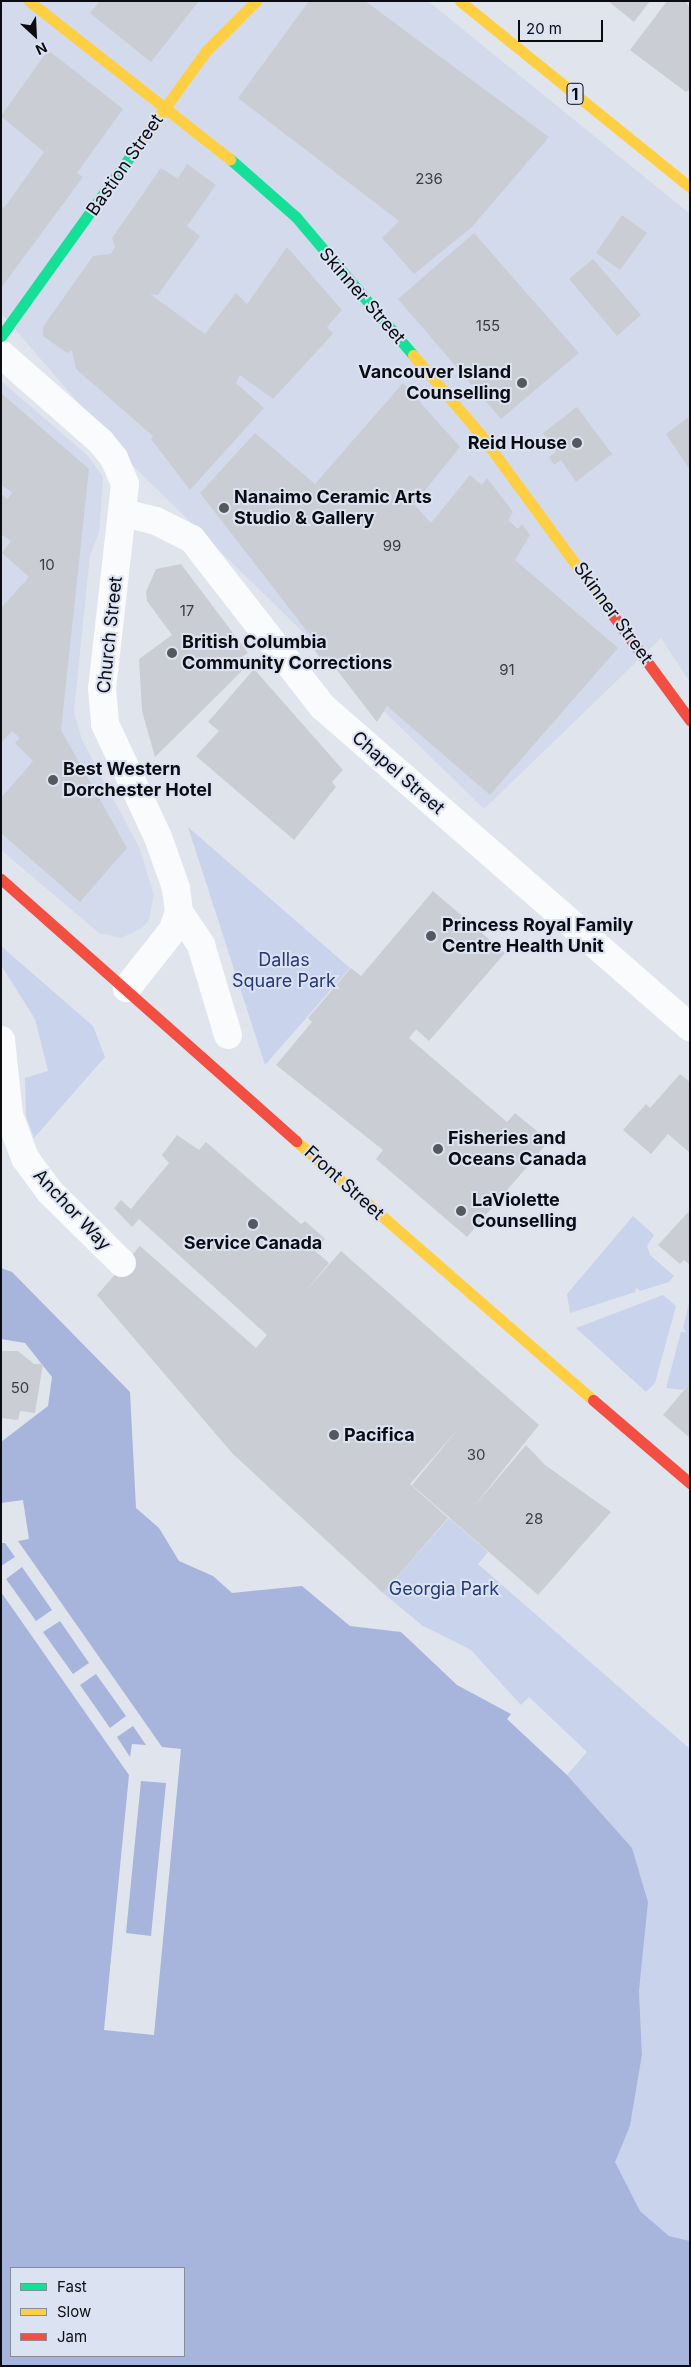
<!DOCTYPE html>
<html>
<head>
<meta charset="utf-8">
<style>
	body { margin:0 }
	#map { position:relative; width:691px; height:2367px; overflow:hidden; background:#e0e4ed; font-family:Inter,sans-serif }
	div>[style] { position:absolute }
	.built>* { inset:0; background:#d3daeb }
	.green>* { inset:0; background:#c9d3eb }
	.water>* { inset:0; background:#a7b5dc }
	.pier>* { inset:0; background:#e0e4ed }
	.building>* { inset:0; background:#cbcdd5 }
	.street>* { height:28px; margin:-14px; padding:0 14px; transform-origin:14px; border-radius:14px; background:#fafbfc }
	.fast>* { height:11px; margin:-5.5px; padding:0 5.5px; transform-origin:5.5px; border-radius:5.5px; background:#16e098 }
	.slow>* { height:11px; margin:-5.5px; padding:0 5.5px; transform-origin:5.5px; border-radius:5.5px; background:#ffcf43 }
	.jam>* { height:11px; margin:-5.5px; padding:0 5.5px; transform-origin:5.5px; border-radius:5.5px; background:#f24e42 }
	.dots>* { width:14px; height:14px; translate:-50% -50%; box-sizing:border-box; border:2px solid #dbe2f2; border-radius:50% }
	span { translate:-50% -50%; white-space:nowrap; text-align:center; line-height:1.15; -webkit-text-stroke:4px #dbe2f2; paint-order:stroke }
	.number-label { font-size:15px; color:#3a3c43 }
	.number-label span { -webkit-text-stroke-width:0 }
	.shield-label span { padding:1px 4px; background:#dbe2f2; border:1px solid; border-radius:4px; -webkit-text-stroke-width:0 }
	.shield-label { font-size:16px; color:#0a0c12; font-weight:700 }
	.street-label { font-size:18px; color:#0a0c12 }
	.poi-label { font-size:18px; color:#0a0c12; font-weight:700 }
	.right { translate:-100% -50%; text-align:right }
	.left { translate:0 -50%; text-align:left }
	.park-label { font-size:18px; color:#273977 }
	.frame { position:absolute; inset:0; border:2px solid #0a0c12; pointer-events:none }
	.legend { position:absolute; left:10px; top:2267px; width:175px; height:90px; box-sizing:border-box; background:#dbe2f2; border:1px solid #878c98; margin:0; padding:6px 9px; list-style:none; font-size:15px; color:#0a0c12 }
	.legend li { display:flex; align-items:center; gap:10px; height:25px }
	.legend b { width:25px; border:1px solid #878c98 }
	.north { position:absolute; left:10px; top:10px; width:50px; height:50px; -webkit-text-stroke:4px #dbe2f2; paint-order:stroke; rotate:155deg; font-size:14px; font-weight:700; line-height:20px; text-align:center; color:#0a0c12 }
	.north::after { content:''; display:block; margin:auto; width:18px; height:22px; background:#0a0c12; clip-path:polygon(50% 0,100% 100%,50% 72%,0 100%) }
	.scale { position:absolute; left:518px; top:20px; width:85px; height:22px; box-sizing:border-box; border:2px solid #0a0c12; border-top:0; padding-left:6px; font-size:15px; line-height:18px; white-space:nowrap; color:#0a0c12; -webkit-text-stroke:4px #dbe2f2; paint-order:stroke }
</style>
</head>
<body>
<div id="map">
	<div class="built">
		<i style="clip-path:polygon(1px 1px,428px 1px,690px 214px,690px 682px,661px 638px,484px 809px,132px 465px,1px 313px)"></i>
		<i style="clip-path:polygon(1px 381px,87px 455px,103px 477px,99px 533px,90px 555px,74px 711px,82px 740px,139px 847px,154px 895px,149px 920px,142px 928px,121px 938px,99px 933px,1px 850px)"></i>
	</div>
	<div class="green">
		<i style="clip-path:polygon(188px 827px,350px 968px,265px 1065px)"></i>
		<i style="clip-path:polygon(1px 946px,93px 1026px,105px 1057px,34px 1138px,26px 1116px,25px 1078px,48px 1071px,35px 1019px,1px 965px)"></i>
		<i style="clip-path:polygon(633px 1216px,654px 1235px,647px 1246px,650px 1255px,674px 1276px,669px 1282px,640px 1291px,636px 1287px,635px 1292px,570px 1313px,567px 1294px)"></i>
		<i style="clip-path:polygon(663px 1295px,676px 1306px,655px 1383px,646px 1392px,576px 1328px)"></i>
		<i style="clip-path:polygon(690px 1299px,690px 1383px,683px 1390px,666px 1388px,681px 1332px,686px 1332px,683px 1328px)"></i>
		<i style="clip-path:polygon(449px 1518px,488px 1552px,478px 1564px,690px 1749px,690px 2241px,669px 2236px,640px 2211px,614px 2162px,630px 2126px,642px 2055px,639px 1990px,567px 1775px,587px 1752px,529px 1697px,521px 1705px,471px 1650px,423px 1626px,383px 1593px)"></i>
	</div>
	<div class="water">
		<i style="clip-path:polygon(evenodd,1px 1268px,12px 1272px,130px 1392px,136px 1508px,159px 1528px,179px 1561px,213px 1576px,232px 1593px,302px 1586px,350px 1626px,401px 1632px,457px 1685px,511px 1714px,507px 1719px,567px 1775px,632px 1848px,648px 1902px,639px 1990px,642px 2055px,630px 2126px,615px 2162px,640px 2211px,669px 2236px,690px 2241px,690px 2366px,1px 2366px,1px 1268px,11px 2268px,184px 2268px,184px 2356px,11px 2356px,11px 2268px)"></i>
	</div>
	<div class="pier">
		<i style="clip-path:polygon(1px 1339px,25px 1343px,52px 1377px,48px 1406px,1px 1442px)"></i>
		<i style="clip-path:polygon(evenodd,23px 1500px,29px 1539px,18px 1541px,162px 1747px,181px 1749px,154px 2035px,104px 2030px,129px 1775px,1px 1592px,1px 1566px,15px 1557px,5px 1543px,1px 1543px,1px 1503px,23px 1500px,22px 1567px,52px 1610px,36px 1621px,6px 1579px,22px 1567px,23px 1500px,60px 1621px,89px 1663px,73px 1674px,43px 1632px,60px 1621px,23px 1500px,96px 1674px,126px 1716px,110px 1728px,80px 1685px,96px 1674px,23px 1500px,133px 1726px,146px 1745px,132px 1744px,130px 1757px,117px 1737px,133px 1726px,23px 1500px,141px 1781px,166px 1783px,151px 1936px,126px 1933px,141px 1781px)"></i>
	</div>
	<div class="building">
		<i style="clip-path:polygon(100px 1px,199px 1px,151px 62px,90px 13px)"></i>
		<i style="clip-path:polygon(309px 1px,365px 1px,549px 137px,472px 227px,414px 274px,382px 238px,399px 221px,238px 98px)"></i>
		<i style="clip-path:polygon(608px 1px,650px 1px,634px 22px)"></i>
		<i style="clip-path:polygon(667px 1px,685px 1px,690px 7px,690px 89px,686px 92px,630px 50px)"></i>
		<i style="clip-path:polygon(48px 50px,123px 109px,77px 173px,83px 177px,1px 288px,1px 205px,4px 208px,44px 152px,1px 116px)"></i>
		<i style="clip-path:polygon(187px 164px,216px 185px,187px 226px,200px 236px,158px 295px,150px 294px,205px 334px,236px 293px,247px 304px,287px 247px,342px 310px,327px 327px,333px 333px,331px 336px,273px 399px,240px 375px,236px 383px,264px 408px,190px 490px,151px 439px,153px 436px,76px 369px,72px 350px,67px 353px,43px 336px,43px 327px,93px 256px,111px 254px,115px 247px,112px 238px,161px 168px,178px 179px)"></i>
		<i style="clip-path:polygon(622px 215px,647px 233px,620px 270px,596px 253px)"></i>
		<i style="clip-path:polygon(474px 233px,579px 353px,501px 419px,398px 299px)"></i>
		<i style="clip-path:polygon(593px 259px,641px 315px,617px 336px,569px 279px)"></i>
		<i style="clip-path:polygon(403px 383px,460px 447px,414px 504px,431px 523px,470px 475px,482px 485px,487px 478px,513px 512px,508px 520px,518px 529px,522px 524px,530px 535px,515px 560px,618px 648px,490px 795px,387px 706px,377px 722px,326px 656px,322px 660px,309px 643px,313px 639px,200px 493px,255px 433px,315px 484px)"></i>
		<i style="clip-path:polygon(1px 393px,89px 469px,61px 730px,127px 848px,80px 902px,1px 833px,1px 798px,33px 761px,15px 743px,20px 738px,12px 731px,1px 743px,1px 608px,29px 577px,2px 553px,11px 541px,1px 534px,1px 494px,8px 499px,12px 492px,1px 485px)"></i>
		<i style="clip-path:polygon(577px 407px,612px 454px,576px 482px,561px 460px,554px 465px,549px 457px,556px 452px,543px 433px)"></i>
		<i style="clip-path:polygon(690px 416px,690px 470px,666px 434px)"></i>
		<i style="clip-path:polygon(181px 564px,248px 653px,241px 657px,248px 665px,155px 757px,142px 711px,139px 659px,172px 635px,147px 601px,146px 592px,156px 569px)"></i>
		<i style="clip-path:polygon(254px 669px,343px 770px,332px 782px,336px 787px,294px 840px,196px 756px,219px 731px,208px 722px)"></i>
		<i style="clip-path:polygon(433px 891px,505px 953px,429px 1041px,416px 1029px,409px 1038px,507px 1122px,515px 1113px,549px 1141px,467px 1237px,376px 1159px,383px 1150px,276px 1065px,312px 1022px,308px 1018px,351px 968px,361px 976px)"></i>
		<i style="clip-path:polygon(680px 1074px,690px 1082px,690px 1153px,668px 1134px,651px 1154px,623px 1130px,646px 1104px,650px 1108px)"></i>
		<i style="clip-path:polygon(177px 1135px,199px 1150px,206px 1142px,301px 1224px,305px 1221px,325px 1239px,315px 1251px,329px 1263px,304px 1293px,341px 1251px,539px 1425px,471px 1510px,526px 1445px,545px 1465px,611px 1512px,538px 1595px,412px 1485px,459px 1428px,410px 1484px,448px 1518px,383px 1593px,232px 1453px,97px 1295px,140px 1246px,256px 1348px,267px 1335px,139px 1219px,132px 1227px,114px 1208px,121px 1200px,131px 1209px,169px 1163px,162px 1155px)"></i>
		<i style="clip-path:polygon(690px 1210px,690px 1265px,684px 1260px,680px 1264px,658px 1245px)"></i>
		<i style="clip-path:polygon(1px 1351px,18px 1351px,34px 1364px,43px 1364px,35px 1413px,20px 1411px,18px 1420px,1px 1418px)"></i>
		<i style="clip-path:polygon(690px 1383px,690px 1438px,663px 1415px)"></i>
	</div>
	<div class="street">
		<i style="left:1px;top:354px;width:133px;rotate:41.3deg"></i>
		<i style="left:101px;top:442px;width:21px;rotate:51deg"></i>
		<i style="left:114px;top:458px;width:28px;rotate:67deg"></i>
		<i style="left:125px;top:484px;width:205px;rotate:96.4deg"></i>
		<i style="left:102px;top:688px;width:36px;rotate:85deg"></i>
		<i style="left:105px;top:724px;width:125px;rotate:64.9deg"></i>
		<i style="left:158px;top:837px;width:54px;rotate:70.6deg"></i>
		<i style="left:176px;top:888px;width:24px;rotate:83deg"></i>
		<i style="left:179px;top:912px;width:20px;rotate:110deg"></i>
		<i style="left:172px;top:931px;width:73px;rotate:128.3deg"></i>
		<i style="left:124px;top:513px;width:33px;rotate:14deg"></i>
		<i style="left:156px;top:521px;width:40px;rotate:26.6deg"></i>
		<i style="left:192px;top:539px;width:213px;rotate:52.1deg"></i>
		<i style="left:323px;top:707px;width:487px;rotate:41.1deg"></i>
		<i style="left:179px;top:912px;width:40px;rotate:56deg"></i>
		<i style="left:201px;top:945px;width:94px;rotate:73.3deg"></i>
		<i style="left:1px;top:1040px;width:75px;rotate:83.9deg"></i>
		<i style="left:9px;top:1115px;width:46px;rotate:69.6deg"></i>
		<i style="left:25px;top:1158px;width:42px;rotate:53.7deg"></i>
		<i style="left:50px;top:1192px;width:101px;rotate:44.6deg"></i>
	</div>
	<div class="fast">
		<i style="left:230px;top:159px;width:88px;rotate:41.3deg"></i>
		<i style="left:296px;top:217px;width:181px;rotate:49.7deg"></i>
		<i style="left:1px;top:336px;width:240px;rotate:-54.3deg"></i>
	</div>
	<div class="slow">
		<i style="left:29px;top:1px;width:256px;rotate:38.2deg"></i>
		<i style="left:460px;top:1px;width:296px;rotate:39deg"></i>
		<i style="left:141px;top:141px;width:111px;rotate:-54.2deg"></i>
		<i style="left:206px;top:51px;width:71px;rotate:-45deg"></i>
		<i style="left:413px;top:355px;width:105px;rotate:49.6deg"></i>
		<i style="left:481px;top:435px;width:222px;rotate:53.8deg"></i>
		<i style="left:296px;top:1141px;width:394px;rotate:41.1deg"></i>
	</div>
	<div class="jam">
		<i style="left:612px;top:614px;width:132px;rotate:53.7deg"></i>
		<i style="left:1px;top:879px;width:395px;rotate:41.6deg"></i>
		<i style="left:593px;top:1400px;width:128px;rotate:40.6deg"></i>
	</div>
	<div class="dots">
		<i style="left:522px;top:383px;background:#55585f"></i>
		<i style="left:577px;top:443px;background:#55585f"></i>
		<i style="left:224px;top:508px;background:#55585f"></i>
		<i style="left:172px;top:653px;background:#55585f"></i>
		<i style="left:53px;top:780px;background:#55585f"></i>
		<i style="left:431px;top:936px;background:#55585f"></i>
		<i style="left:438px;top:1149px;background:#55585f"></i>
		<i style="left:461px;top:1211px;background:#55585f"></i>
		<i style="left:253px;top:1224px;background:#55585f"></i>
		<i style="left:334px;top:1435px;background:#55585f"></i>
	</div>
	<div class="number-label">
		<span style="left:429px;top:179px">236</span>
		<span style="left:488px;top:326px">155</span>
		<span style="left:392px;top:546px">99</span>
		<span style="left:47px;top:565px">10</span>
		<span style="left:187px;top:611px">17</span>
		<span style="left:507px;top:670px">91</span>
		<span style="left:20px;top:1388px">50</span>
		<span style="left:476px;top:1455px">30</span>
		<span style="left:534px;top:1519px">28</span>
	</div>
	<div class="shield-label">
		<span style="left:575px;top:94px">1</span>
	</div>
	<div class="street-label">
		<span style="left:125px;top:165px;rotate:-55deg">Bastion Street</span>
		<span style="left:362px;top:296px;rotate:49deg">Skinner Street</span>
		<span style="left:613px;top:613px;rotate:54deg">Skinner Street</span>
		<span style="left:110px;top:635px;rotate:-84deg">Church Street</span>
		<span style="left:398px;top:773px;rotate:41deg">Chapel Street</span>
		<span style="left:344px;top:1183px;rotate:42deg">Front Street</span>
		<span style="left:72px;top:1210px;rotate:47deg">Anchor Way</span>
	</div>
	<div class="poi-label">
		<span class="right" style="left:511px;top:383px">Vancouver Island<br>Counselling</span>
		<span class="right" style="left:567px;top:443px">Reid House</span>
		<span class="left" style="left:234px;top:508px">Nanaimo Ceramic Arts<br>Studio &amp; Gallery</span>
		<span class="left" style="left:182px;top:653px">British Columbia<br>Community Corrections</span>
		<span class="left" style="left:63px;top:780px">Best Western<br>Dorchester Hotel</span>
		<span class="left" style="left:442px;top:936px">Princess Royal Family<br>Centre Health Unit</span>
		<span class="left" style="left:448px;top:1149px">Fisheries and<br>Oceans Canada</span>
		<span class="left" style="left:472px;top:1211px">LaViolette<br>Counselling</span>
		<span style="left:253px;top:1243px">Service Canada</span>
		<span class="left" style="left:344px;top:1435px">Pacifica</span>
	</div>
	<div class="park-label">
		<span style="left:284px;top:971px">Dallas<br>Square Park</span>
		<span style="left:444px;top:1589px">Georgia Park</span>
	</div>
	<div class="frame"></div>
	<ul class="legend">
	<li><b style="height:6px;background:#16e098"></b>Fast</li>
	<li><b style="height:6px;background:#ffcf43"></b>Slow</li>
	<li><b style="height:6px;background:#f24e42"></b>Jam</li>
	</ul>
	<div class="north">N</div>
	<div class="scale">20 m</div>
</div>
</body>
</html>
